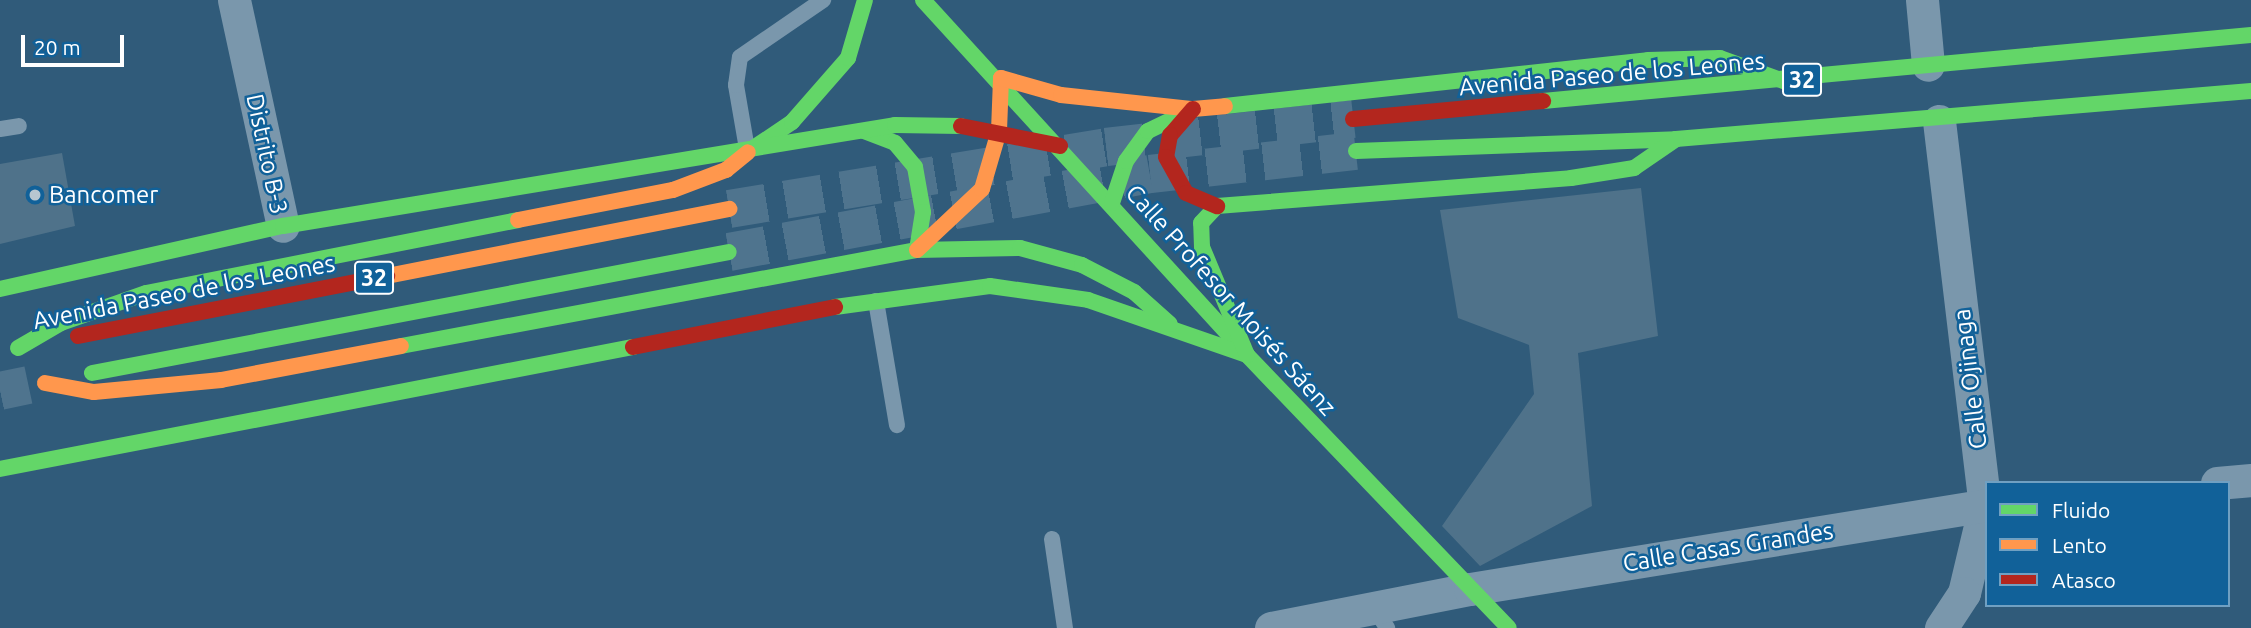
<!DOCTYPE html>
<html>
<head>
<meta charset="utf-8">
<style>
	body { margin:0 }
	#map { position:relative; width:2251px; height:628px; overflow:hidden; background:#305b7a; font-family:Ubuntu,sans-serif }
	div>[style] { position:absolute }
	.building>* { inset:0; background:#4f728a }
	.primary-tunnel>* { height:38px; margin-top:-19px; transform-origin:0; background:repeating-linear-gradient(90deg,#4f748e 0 38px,transparent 0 57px) }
	.lane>* { height:16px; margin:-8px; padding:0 8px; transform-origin:8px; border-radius:8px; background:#7a97ac }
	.street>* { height:33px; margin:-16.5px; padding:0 16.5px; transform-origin:16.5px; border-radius:16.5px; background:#7a97ac }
	.fast>* { height:16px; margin:-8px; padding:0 8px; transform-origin:8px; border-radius:8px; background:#63d668 }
	.slow>* { height:16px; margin:-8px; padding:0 8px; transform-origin:8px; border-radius:8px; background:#ff974d }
	.jam>* { height:16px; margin:-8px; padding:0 8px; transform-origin:8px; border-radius:8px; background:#b3261e }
	.dots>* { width:19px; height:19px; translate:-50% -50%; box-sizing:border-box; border:4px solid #116199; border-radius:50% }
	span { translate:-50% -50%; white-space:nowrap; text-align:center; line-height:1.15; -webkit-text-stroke:5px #116199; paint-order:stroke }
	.shield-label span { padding:2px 5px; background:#116199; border:2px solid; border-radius:5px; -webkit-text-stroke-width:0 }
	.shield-label { font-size:23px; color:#fff; font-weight:700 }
	.street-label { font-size:24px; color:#fff }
	.poi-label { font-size:24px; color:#fff }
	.left { translate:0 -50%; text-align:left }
	.legend { position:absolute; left:1985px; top:481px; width:245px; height:126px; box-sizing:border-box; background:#116199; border:2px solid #70a0c2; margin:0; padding:9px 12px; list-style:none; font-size:21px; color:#fff }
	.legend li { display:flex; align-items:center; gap:14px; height:35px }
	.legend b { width:35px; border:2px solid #70a0c2 }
	.scale { position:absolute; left:21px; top:35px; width:103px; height:32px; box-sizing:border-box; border:4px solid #fff; border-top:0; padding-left:9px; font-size:21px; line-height:24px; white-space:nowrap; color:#fff; -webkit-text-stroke:5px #116199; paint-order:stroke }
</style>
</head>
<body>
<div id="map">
	<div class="building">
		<i style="clip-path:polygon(62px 153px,75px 226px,0 244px,0 164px)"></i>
		<i style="clip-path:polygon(1641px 188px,1658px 336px,1578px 353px,1592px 506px,1480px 566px,1442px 526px,1534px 394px,1529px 345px,1458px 318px,1440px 210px)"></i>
	</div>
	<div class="primary-tunnel">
		<i style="left:729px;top:209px;width:382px;rotate:-9.3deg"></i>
		<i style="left:1106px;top:147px;width:249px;rotate:-6.5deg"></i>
		<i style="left:729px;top:252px;width:428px;rotate:-10.5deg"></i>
		<i style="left:1150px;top:174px;width:207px;rotate:-6.4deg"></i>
		<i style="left:0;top:391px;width:29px;rotate:-12deg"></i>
	</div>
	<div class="lane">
		<i style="left:0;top:129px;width:19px;rotate:-9deg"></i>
		<i style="left:747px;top:149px;width:65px;rotate:-99.8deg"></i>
		<i style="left:736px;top:85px;width:28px;rotate:-82deg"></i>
		<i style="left:740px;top:57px;width:101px;rotate:-34.5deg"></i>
		<i style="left:876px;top:301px;width:126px;rotate:80.4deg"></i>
		<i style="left:1052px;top:539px;width:90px;rotate:81.7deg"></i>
		<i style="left:1374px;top:607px;width:25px;rotate:58deg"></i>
	</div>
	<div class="street">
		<i style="left:234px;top:0;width:231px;rotate:77.8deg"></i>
		<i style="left:1922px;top:0;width:65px;rotate:84.7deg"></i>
		<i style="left:1939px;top:121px;width:387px;rotate:83.2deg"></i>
		<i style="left:1985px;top:505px;width:90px;rotate:103.4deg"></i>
		<i style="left:1964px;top:593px;width:42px;rotate:123.3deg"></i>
		<i style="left:2217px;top:483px;width:34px;rotate:-5deg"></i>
		<i style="left:1271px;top:628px;width:203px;rotate:-11.1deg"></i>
		<i style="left:1470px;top:589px;width:524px;rotate:-9.23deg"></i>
	</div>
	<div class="fast">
		<i style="left:923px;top:0;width:481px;rotate:47.6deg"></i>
		<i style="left:1247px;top:355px;width:378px;rotate:46.2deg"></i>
		<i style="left:1543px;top:101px;width:711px;rotate:-5.33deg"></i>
		<i style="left:1225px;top:106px;width:425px;rotate:-6.2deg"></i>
		<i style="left:1648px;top:60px;width:72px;rotate:-1.6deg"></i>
		<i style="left:1720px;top:58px;width:70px;rotate:20deg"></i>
		<i style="left:864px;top:131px;width:33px;rotate:21deg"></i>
		<i style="left:895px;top:143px;width:31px;rotate:50deg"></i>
		<i style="left:915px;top:167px;width:46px;rotate:79.9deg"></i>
		<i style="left:923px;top:212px;width:38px;rotate:99deg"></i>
		<i style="left:755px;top:147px;width:45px;rotate:-34deg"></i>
		<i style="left:792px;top:122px;width:85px;rotate:-48.8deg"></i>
		<i style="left:848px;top:58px;width:60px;rotate:-73.7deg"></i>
		<i style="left:1356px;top:151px;width:320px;rotate:-2.1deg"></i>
		<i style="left:1676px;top:139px;width:577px;rotate:-4.77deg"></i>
		<i style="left:1112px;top:203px;width:44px;rotate:-71.6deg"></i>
		<i style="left:1126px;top:161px;width:37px;rotate:-54deg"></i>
		<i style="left:1148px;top:131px;width:41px;rotate:-25.9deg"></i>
		<i style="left:0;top:289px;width:290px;rotate:-12.6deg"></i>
		<i style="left:283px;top:226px;width:620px;rotate:-9.37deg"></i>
		<i style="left:895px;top:125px;width:66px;rotate:0.9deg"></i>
		<i style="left:835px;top:307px;width:156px;rotate:-7.7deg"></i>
		<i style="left:990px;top:286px;width:99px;rotate:8.1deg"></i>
		<i style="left:1088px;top:300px;width:168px;rotate:19.1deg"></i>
		<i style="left:401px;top:346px;width:525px;rotate:-10.54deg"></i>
		<i style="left:917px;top:250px;width:103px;rotate:-1.1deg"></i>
		<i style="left:1020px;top:248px;width:64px;rotate:15.3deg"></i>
		<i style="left:1082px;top:265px;width:59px;rotate:27.4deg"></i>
		<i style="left:1134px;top:292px;width:48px;rotate:41.6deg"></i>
		<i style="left:18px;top:348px;width:50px;rotate:-30.2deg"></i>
		<i style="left:61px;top:323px;width:90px;rotate:-19.4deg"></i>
		<i style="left:146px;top:293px;width:379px;rotate:-11.1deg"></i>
		<i style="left:1247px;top:355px;width:117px;rotate:-112.6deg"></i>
		<i style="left:1202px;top:247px;width:24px;rotate:-92deg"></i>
		<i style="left:1201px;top:223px;width:23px;rotate:-47deg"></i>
		<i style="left:1217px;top:206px;width:355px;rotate:-4.5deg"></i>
		<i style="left:1571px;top:178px;width:64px;rotate:-9deg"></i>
		<i style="left:1634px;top:168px;width:51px;rotate:-34.6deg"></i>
		<i style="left:92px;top:373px;width:648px;rotate:-10.76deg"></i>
		<i style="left:0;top:469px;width:645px;rotate:-10.91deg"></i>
	</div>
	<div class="slow">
		<i style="left:518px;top:220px;width:158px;rotate:-11deg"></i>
		<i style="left:673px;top:190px;width:57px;rotate:-20.7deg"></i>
		<i style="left:726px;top:170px;width:28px;rotate:-39deg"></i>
		<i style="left:917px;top:250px;width:89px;rotate:-43.2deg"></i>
		<i style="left:982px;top:189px;width:60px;rotate:-73.7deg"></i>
		<i style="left:999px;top:131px;width:53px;rotate:-87.8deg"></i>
		<i style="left:1001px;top:78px;width:62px;rotate:15.8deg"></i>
		<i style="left:1061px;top:95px;width:133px;rotate:6.1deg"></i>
		<i style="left:1193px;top:109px;width:32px;rotate:-5deg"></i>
		<i style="left:387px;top:276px;width:349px;rotate:-11.1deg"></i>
		<i style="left:45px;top:383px;width:50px;rotate:10.4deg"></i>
		<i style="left:94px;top:392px;width:128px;rotate:-5.4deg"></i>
		<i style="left:221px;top:380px;width:183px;rotate:-10.7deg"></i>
	</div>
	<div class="jam">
		<i style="left:1193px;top:109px;width:35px;rotate:131deg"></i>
		<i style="left:1170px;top:135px;width:22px;rotate:100deg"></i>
		<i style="left:1166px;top:157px;width:41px;rotate:60.9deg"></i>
		<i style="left:1186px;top:193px;width:34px;rotate:23deg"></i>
		<i style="left:1353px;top:119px;width:191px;rotate:-5.4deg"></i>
		<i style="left:961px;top:126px;width:101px;rotate:11.4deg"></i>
		<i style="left:78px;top:336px;width:315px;rotate:-11deg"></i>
		<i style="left:633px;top:347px;width:206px;rotate:-11.2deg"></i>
	</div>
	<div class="dots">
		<i style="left:35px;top:195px;background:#b7c6d0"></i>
	</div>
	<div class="shield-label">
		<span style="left:1802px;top:80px">32</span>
		<span style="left:374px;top:278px">32</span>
	</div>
	<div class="street-label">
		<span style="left:1612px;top:74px;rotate:-5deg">Avenida Paseo de los Leones</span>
		<span style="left:267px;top:154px;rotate:78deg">Distrito B-3</span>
		<span style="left:184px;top:292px;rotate:-11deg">Avenida Paseo de los Leones</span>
		<span style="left:1231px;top:300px;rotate:48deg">Calle Profesor Moisés Sáenz</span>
		<span style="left:1970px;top:379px;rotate:-97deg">Calle Ojinaga</span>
		<span style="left:1728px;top:547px;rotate:-9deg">Calle Casas Grandes</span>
	</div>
	<div class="poi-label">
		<span class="left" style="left:49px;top:195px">Bancomer</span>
	</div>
	<ul class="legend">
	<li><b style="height:9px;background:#63d668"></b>Fluido</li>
	<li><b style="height:9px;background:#ff974d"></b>Lento</li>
	<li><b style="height:9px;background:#b3261e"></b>Atasco</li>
	</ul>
	<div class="scale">20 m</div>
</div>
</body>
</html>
